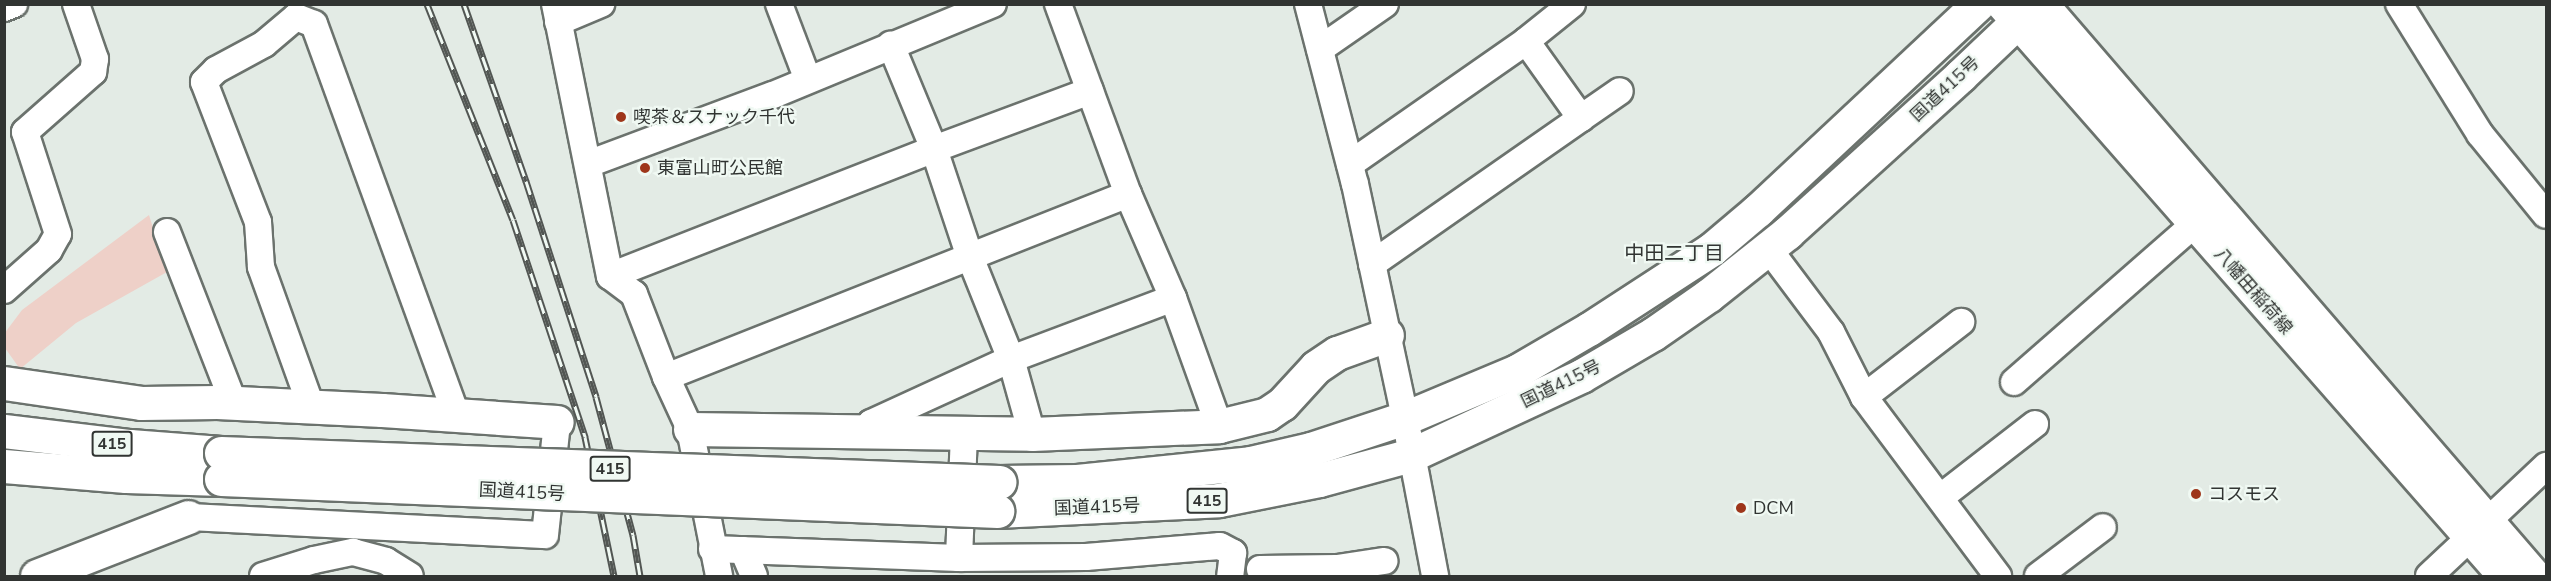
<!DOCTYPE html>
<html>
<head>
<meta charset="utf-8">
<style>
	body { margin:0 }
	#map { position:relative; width:2551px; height:581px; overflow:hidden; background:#e3ebe5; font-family:"Nunito Sans","Noto Sans JP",sans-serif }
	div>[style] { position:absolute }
	.green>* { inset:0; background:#eed0c8 }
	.roads { filter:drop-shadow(2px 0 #6b726d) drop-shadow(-2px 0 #6b726d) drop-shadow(0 2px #6b726d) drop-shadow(0 -2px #6b726d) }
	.minor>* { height:26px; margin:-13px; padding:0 13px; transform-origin:13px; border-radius:13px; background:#fff }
	.major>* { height:33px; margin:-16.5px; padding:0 16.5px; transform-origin:16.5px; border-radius:16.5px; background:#fff }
	.highway>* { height:33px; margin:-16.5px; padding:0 16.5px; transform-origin:16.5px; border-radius:16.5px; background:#fff }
	.rail>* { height:7px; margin-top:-3.5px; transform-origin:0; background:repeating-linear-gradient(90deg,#f0f9f3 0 14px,#525653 0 28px); box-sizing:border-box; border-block:2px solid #525653 }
	.bridges { filter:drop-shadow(2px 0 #6b726d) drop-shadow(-2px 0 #6b726d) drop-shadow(0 2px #6b726d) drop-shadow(0 -2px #6b726d) }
	.highway-bridge>* { height:33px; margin:-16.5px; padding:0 16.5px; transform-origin:16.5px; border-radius:16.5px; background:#fff }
	.dots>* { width:16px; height:16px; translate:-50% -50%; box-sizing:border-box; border:3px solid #f0f9f3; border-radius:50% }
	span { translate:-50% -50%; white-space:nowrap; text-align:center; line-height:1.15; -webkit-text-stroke:4.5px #f0f9f3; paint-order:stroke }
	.shield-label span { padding:2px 4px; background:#f0f9f3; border:2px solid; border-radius:4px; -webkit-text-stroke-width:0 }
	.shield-label { font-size:16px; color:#313432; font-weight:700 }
	.street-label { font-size:18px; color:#313432 }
	.poi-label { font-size:18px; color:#313432 }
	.left { translate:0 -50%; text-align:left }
	.neighbourhood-label { font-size:20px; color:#313432 }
	.frame { position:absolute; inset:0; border:6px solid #313432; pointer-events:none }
</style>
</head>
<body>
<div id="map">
	<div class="green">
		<i style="clip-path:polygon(149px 215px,167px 272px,76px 323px,20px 369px,5px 348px,4px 334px,22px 310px)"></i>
	</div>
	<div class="roads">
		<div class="minor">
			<i style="left:555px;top:4px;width:278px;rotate:78.6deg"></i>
			<i style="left:610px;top:276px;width:30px;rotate:37deg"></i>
			<i style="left:634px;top:294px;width:89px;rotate:68.9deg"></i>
			<i style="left:666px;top:377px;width:57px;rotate:65.2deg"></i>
			<i style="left:690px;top:429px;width:150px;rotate:78.8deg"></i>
			<i style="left:779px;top:4px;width:81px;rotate:69.1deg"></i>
			<i style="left:1058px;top:4px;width:202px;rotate:69.8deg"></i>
			<i style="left:1128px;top:194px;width:113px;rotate:66.6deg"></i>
			<i style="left:1173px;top:298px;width:136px;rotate:70.2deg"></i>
			<i style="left:1308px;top:4px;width:186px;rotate:75.4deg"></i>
			<i style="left:1355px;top:184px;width:239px;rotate:77.9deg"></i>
			<i style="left:1405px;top:418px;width:161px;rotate:79.2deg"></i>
			<i style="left:2399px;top:4px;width:153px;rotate:58.1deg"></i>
			<i style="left:2480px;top:134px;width:104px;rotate:50.8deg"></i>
			<i style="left:4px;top:8px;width:11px;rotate:-22deg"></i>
			<i style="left:558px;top:22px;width:47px;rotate:-22.7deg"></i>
			<i style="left:1526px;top:41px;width:95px;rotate:54.5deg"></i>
			<i style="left:1581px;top:118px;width:47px;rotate:-34.7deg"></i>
			<i style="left:1320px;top:49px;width:79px;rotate:-34.7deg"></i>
			<i style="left:1090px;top:91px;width:166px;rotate:159.6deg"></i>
			<i style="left:934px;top:149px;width:114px;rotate:71.6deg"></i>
			<i style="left:970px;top:257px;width:110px;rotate:68.1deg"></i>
			<i style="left:1011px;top:359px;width:173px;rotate:-20.6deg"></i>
			<i style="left:588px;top:164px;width:197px;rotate:-20.5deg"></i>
			<i style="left:773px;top:95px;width:238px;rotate:-22.5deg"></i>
			<i style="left:1350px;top:164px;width:215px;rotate:-34.9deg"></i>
			<i style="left:1526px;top:41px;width:59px;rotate:-38.8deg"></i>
			<i style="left:167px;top:232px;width:185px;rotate:68.7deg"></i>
			<i style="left:1768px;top:248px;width:105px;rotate:53.1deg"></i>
			<i style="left:1831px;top:332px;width:73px;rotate:63.1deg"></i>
			<i style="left:1864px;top:397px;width:224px;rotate:53.2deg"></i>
			<i style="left:1372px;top:264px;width:255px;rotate:-34.9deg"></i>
			<i style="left:610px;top:276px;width:348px;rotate:-21.4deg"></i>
			<i style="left:934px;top:149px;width:113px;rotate:-112.5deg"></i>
			<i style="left:4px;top:290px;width:60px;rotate:-41.6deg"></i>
			<i style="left:49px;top:250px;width:18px;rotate:-61deg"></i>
			<i style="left:58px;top:234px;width:107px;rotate:-107.9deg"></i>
			<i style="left:25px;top:132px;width:91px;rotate:-41.4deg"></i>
			<i style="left:93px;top:72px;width:13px;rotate:-81deg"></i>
			<i style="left:95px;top:59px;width:58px;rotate:-109.1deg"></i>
			<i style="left:666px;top:377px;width:497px;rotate:-21.6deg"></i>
			<i style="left:2014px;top:382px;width:258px;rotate:-41.2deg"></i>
			<i style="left:1864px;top:397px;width:123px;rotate:-37.7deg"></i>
			<i style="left:311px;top:406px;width:148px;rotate:-109.8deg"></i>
			<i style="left:261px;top:267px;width:45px;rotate:-93.8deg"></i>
			<i style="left:258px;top:222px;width:150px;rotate:-111.1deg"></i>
			<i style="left:204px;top:82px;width:17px;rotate:-45deg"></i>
			<i style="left:216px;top:70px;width:55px;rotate:-28.4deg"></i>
			<i style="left:264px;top:44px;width:42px;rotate:-40.2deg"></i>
			<i style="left:296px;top:17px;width:19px;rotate:21deg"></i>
			<i style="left:314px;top:24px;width:416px;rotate:70deg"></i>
			<i style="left:865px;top:431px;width:10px;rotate:-53deg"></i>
			<i style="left:871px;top:423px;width:154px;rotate:-24.6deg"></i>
			<i style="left:1011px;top:359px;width:78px;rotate:74.4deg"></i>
			<i style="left:1941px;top:497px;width:119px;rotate:-37.8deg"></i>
			<i style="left:188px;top:517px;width:357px;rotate:2.9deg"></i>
			<i style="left:545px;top:535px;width:114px;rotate:-83.9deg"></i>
			<i style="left:712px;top:549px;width:247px;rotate:2.1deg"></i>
			<i style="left:959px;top:558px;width:127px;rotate:-0.5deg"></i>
			<i style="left:1086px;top:557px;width:134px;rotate:-4.7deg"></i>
			<i style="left:1220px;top:546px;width:15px;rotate:28deg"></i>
			<i style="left:1233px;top:553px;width:23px;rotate:97deg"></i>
			<i style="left:743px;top:550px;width:28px;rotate:67deg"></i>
			<i style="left:959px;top:558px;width:125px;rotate:-87.7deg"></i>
			<i style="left:1260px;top:569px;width:77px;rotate:-0.7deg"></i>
			<i style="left:263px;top:576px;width:53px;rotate:-17.4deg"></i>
			<i style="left:314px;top:560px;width:40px;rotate:-12deg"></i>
			<i style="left:353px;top:552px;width:34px;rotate:15deg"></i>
			<i style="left:386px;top:561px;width:28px;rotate:32deg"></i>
			<i style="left:1338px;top:576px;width:8px;rotate:-97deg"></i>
			<i style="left:1337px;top:568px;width:48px;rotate:-8.5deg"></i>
			<i style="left:2038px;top:576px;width:81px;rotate:-37deg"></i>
			<i style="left:2429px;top:576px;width:161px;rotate:-43.2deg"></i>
		</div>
		<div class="major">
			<i style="left:2003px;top:4px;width:761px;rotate:48.73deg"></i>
			<i style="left:2041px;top:4px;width:755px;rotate:49.24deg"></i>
		</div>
		<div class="highway">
			<i style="left:4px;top:383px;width:138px;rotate:8.3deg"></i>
			<i style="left:141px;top:403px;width:76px;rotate:-0.8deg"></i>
			<i style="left:217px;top:402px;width:165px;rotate:2.8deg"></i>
			<i style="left:382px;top:410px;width:175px;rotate:3.9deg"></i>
			<i style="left:690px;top:429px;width:342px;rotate:0.8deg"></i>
			<i style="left:1032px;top:434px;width:187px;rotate:-2.4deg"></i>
			<i style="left:1219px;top:426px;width:49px;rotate:-14deg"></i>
			<i style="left:1267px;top:414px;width:18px;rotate:-34deg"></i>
			<i style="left:1282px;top:404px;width:50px;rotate:-47.4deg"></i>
			<i style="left:1316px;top:367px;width:25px;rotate:-34deg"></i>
			<i style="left:1337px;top:353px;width:53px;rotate:-19.8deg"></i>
			<i style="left:4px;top:431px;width:127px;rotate:6.8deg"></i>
			<i style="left:130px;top:446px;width:91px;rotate:4.4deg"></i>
			<i style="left:4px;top:466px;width:122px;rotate:4.7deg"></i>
			<i style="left:126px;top:476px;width:95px;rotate:1.8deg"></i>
			<i style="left:999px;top:482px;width:78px;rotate:-0.7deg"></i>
			<i style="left:1077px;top:481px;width:174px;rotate:-5.9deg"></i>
			<i style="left:1250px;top:463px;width:63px;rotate:-12.9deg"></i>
			<i style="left:1311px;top:449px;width:99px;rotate:-18.3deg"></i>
			<i style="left:1405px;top:418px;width:121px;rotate:-22.8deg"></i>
			<i style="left:1517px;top:371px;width:83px;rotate:-30.3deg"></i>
			<i style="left:1589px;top:329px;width:147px;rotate:-33deg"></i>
			<i style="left:1712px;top:249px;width:60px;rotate:-40.3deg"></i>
			<i style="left:1758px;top:210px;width:301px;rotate:-43.1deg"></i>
			<i style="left:997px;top:511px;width:222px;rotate:-2.8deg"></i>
			<i style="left:1219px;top:500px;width:102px;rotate:-11.3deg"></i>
			<i style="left:1319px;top:480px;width:95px;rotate:-15.2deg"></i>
			<i style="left:1411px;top:455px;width:187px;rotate:-24.9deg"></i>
			<i style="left:1581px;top:376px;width:83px;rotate:-30.3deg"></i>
			<i style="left:1653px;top:334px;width:68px;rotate:-34.9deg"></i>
			<i style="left:1709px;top:295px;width:100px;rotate:-38.5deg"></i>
			<i style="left:1787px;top:233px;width:234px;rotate:-42.2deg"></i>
			<i style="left:1960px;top:76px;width:80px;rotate:-43.5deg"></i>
			<i style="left:2018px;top:21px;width:22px;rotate:-51deg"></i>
			<i style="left:37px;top:576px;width:162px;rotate:-21.3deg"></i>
		</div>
	</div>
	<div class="rail">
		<i style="left:427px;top:4px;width:232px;rotate:68.3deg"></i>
		<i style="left:513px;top:220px;width:229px;rotate:71.6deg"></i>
		<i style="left:585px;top:437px;width:142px;rotate:78.2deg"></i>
		<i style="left:464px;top:4px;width:188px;rotate:70.7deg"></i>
		<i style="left:526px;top:181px;width:227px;rotate:72deg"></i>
		<i style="left:596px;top:397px;width:143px;rotate:75deg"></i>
		<i style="left:633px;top:535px;width:42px;rotate:80.3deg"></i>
	</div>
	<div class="bridges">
		<div class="highway-bridge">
			<i style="left:221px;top:453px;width:779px;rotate:2.13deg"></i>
			<i style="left:221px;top:479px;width:777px;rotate:2.36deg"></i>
		</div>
	</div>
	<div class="dots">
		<i style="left:621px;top:117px;background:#9e361b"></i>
		<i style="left:645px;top:168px;background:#9e361b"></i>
		<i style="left:2196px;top:494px;background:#9e361b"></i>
		<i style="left:1741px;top:508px;background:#9e361b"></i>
	</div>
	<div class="shield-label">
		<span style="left:112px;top:444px">415</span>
		<span style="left:610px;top:469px">415</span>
		<span style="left:1207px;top:501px">415</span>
	</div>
	<div class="street-label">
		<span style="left:1945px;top:89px;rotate:-43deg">国道415号</span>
		<span style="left:2253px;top:291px;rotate:49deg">八幡田稲荷線</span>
		<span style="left:1561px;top:384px;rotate:-26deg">国道415号</span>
		<span style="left:522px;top:492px;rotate:3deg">国道415号</span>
		<span style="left:1097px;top:507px;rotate:-2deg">国道415号</span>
	</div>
	<div class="poi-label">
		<span class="left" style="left:633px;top:117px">喫茶＆スナック千代</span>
		<span class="left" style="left:657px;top:168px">東富山町公民館</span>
		<span class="left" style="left:2208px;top:494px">コスモス</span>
		<span class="left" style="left:1753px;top:508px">DCM</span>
	</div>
	<div class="neighbourhood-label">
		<span style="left:1674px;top:253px">中田二丁目</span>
	</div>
	<div class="frame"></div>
</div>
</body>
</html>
